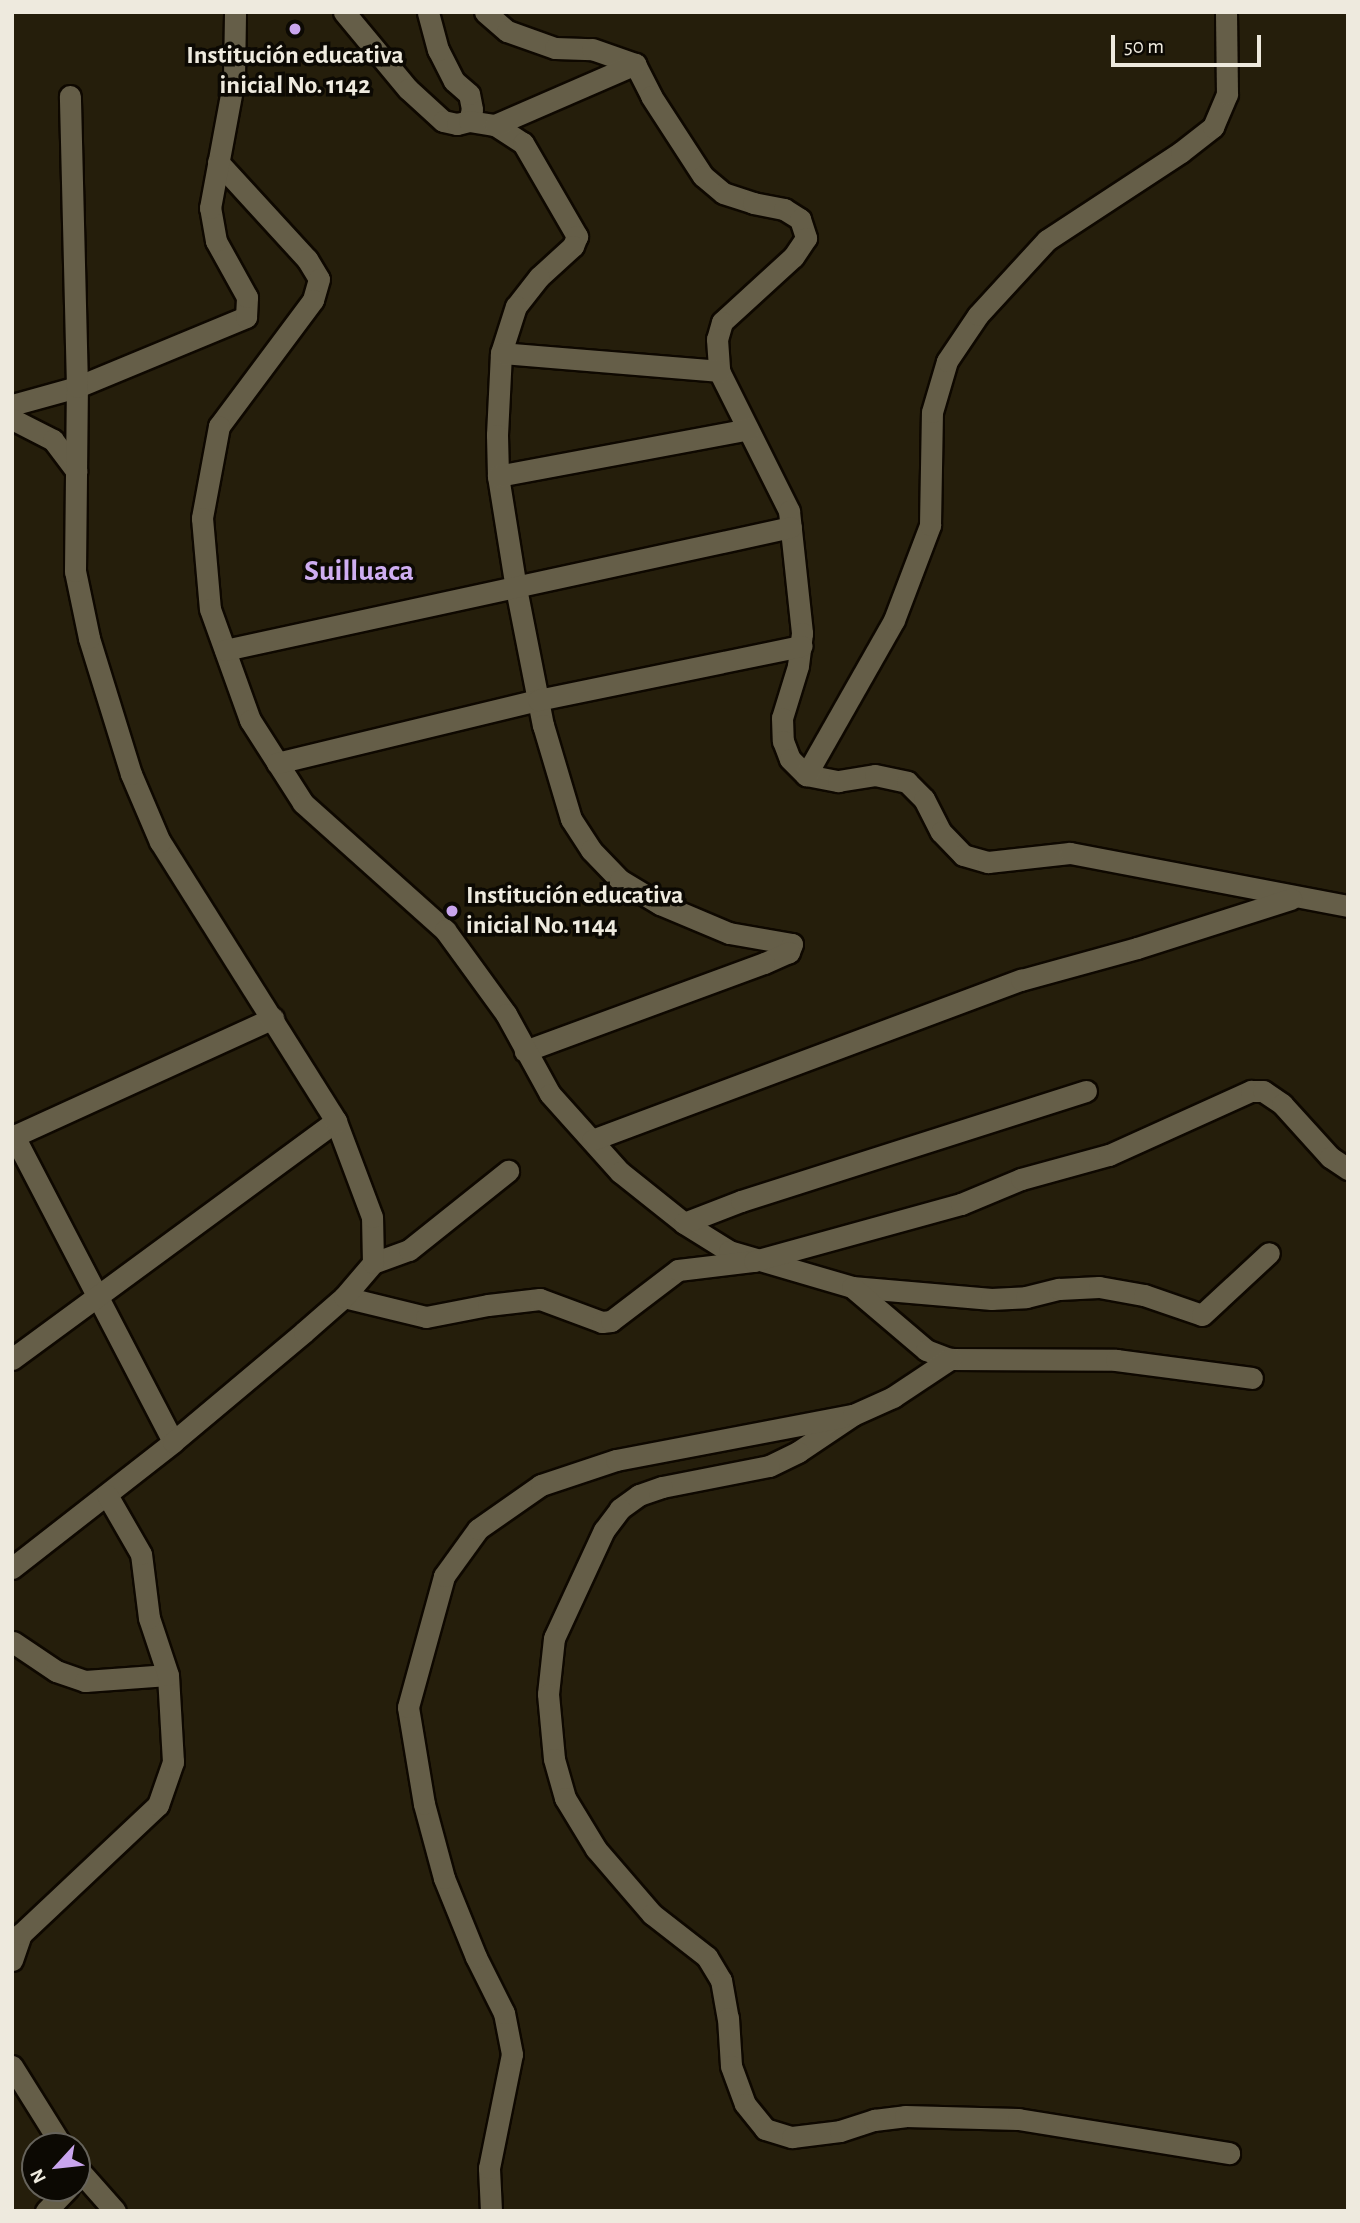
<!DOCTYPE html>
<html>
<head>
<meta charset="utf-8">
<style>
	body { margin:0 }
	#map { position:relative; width:1360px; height:2223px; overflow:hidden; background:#251e0b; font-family:"Alegreya Sans",sans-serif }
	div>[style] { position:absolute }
	.roads { filter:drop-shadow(2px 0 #0e0800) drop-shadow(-2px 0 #0e0800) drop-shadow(0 2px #0e0800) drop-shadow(0 -2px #0e0800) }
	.minor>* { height:21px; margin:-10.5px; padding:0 10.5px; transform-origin:10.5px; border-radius:10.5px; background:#655e48 }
	.dots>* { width:19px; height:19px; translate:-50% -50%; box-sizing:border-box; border:4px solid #0c0903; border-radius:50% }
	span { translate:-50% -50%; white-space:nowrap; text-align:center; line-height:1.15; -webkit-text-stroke:7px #0c0903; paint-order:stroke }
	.poi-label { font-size:26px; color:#eeeade; font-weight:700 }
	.left { translate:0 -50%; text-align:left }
	.quarter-label { font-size:30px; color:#cfaef2; font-weight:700 }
	.frame { position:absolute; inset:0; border:14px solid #eeeade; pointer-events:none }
	.north { position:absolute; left:21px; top:2132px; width:70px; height:70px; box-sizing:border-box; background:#0c0903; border:2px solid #66635b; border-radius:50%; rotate:243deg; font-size:19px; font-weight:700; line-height:28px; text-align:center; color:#eeeade }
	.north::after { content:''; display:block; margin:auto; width:24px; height:32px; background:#c9a5ee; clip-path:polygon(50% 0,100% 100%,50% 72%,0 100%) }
	.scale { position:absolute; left:1111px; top:35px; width:150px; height:32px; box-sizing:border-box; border:4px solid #eeeade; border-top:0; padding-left:9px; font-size:21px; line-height:24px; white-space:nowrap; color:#eeeade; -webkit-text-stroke:5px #0c0903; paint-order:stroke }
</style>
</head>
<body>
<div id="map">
	<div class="roads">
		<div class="minor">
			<i style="left:344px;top:12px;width:100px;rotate:50.3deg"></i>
			<i style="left:408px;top:89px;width:47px;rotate:42.4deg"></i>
			<i style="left:443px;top:121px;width:14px;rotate:12deg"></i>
			<i style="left:457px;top:124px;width:12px;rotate:-14deg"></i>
			<i style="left:469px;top:121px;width:12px;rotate:-76deg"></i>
			<i style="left:472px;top:109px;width:15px;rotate:-101deg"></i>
			<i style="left:469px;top:94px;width:20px;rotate:-139deg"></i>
			<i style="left:454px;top:81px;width:35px;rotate:-117deg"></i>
			<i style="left:438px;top:50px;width:39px;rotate:-105deg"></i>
			<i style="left:485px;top:12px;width:29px;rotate:41deg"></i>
			<i style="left:507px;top:31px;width:51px;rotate:19.5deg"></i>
			<i style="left:555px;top:48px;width:37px;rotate:2deg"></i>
			<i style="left:592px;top:49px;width:46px;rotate:19.2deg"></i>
			<i style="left:635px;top:64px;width:36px;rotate:63deg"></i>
			<i style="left:651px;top:96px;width:95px;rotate:57deg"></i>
			<i style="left:703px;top:176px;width:26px;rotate:40deg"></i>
			<i style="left:723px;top:193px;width:32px;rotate:18deg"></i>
			<i style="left:753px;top:203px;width:32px;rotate:11deg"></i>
			<i style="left:784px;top:209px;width:19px;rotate:32deg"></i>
			<i style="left:800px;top:219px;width:20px;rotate:72deg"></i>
			<i style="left:806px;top:238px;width:23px;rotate:124deg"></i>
			<i style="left:793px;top:257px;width:96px;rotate:137.5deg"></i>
			<i style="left:722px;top:322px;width:18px;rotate:106deg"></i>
			<i style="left:717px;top:339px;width:32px;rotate:86deg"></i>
			<i style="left:719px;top:371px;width:157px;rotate:63.4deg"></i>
			<i style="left:789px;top:511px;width:123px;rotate:83.9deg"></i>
			<i style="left:802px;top:633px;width:33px;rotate:97deg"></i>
			<i style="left:798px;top:666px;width:54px;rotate:107.1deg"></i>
			<i style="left:782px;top:718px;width:23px;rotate:88deg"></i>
			<i style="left:783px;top:741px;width:19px;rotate:69deg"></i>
			<i style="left:790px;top:759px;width:23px;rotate:45deg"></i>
			<i style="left:806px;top:775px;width:33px;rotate:11deg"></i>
			<i style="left:838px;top:781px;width:37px;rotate:-9deg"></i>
			<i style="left:875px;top:775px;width:33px;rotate:12deg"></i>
			<i style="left:907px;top:782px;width:24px;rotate:45deg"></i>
			<i style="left:924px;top:799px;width:37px;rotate:63deg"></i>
			<i style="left:941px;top:832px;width:32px;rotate:46deg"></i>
			<i style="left:963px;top:855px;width:26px;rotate:16deg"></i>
			<i style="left:988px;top:862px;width:82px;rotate:-6.3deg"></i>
			<i style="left:1070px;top:853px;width:283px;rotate:10.8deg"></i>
			<i style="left:469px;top:121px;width:26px;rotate:9deg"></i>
			<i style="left:495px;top:125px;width:33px;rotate:33deg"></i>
			<i style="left:523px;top:143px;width:108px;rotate:59.9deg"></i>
			<i style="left:577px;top:236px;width:11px;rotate:112deg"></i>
			<i style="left:573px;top:246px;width:46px;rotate:137.6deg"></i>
			<i style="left:539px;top:277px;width:37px;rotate:128deg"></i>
			<i style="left:516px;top:306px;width:49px;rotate:107.7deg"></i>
			<i style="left:501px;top:353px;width:82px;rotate:92.8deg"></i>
			<i style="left:497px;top:435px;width:41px;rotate:88.6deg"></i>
			<i style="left:498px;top:476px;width:113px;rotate:80.9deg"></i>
			<i style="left:516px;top:588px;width:140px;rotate:78.9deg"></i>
			<i style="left:543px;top:725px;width:98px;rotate:73.4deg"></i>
			<i style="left:571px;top:819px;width:37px;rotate:57deg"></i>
			<i style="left:591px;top:850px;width:42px;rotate:46deg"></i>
			<i style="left:620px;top:880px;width:47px;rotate:31deg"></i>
			<i style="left:660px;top:904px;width:75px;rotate:22.8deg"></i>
			<i style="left:729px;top:933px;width:64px;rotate:9.9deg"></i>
			<i style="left:792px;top:944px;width:9px;rotate:111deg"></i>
			<i style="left:789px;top:952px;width:27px;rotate:156deg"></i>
			<i style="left:764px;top:963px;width:255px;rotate:159.8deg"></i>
			<i style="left:495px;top:125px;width:153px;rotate:-23.5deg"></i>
			<i style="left:218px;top:162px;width:132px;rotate:47.5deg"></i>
			<i style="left:307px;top:259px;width:23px;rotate:59deg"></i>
			<i style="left:319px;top:279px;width:22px;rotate:106deg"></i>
			<i style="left:313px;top:300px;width:157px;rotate:126.7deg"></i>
			<i style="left:219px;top:426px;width:94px;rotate:100.5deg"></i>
			<i style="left:202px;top:518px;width:91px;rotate:85deg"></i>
			<i style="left:210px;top:609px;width:118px;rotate:70.2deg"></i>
			<i style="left:250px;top:720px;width:98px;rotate:57.4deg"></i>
			<i style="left:303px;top:803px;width:191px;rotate:41.8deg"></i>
			<i style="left:445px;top:930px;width:104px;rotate:54deg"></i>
			<i style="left:506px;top:1014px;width:91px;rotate:61.2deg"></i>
			<i style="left:550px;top:1094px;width:105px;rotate:48.1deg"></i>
			<i style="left:620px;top:1172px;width:82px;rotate:38.6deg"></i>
			<i style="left:684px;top:1223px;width:53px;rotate:31.9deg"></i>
			<i style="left:729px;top:1251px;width:128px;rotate:16.3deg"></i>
			<i style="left:852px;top:1287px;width:140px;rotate:4.9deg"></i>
			<i style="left:991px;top:1299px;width:35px;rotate:-3deg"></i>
			<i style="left:1026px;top:1297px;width:34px;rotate:-14deg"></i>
			<i style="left:1059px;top:1289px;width:40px;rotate:-2.9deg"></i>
			<i style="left:1099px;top:1287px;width:46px;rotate:10.1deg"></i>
			<i style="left:1144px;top:1295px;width:61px;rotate:19deg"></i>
			<i style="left:1202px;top:1315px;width:91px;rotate:-42.8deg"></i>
			<i style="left:501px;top:353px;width:219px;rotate:4.7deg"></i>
			<i style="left:12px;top:405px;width:67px;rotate:-15.5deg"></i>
			<i style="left:77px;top:387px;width:183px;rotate:-22.5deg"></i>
			<i style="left:246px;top:317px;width:20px;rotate:-87deg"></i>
			<i style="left:247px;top:297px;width:64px;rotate:-119deg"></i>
			<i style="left:216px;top:241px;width:34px;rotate:-100deg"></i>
			<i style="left:210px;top:208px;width:132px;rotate:-79.5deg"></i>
			<i style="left:234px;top:78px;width:66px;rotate:-89.1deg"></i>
			<i style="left:12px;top:419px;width:46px;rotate:27.1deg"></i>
			<i style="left:53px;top:440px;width:39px;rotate:53deg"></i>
			<i style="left:498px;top:476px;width:254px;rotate:-10.6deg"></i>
			<i style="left:225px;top:650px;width:579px;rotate:-12.26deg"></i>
			<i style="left:277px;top:763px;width:268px;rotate:-13.6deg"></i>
			<i style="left:538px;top:700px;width:269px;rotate:-11.6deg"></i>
			<i style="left:806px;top:775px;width:178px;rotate:-60.4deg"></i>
			<i style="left:894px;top:620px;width:102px;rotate:-69.2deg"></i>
			<i style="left:930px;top:525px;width:113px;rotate:-89deg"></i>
			<i style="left:932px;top:412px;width:53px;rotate:-73.6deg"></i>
			<i style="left:947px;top:361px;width:55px;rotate:-56deg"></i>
			<i style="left:978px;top:315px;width:102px;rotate:-47.4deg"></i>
			<i style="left:1047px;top:240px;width:160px;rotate:-33.3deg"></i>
			<i style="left:1181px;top:152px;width:41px;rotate:-38deg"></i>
			<i style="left:1213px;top:127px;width:36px;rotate:-67deg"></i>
			<i style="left:1227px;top:94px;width:82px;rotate:-90.7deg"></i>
			<i style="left:14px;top:1136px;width:345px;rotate:62.5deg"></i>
			<i style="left:12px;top:1137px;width:287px;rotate:-24.5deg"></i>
			<i style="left:592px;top:1140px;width:458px;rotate:-20.5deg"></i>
			<i style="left:1021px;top:980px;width:120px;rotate:-15.4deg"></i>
			<i style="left:1137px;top:948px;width:162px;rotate:-17.7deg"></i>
			<i style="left:684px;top:1223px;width:61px;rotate:-21.1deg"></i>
			<i style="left:741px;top:1201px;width:362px;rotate:-17.7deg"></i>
			<i style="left:373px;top:1263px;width:38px;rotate:-20deg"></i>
			<i style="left:409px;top:1250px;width:127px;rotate:-38.6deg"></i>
			<i style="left:852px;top:1287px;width:97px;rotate:40.4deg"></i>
			<i style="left:926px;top:1350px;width:26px;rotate:21deg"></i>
			<i style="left:950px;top:1359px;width:166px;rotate:0.3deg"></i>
			<i style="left:1116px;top:1360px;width:137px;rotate:7.5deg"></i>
			<i style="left:344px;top:1297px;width:84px;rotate:13.7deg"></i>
			<i style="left:426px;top:1317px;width:63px;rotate:-11deg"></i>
			<i style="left:488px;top:1305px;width:52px;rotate:-6.6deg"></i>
			<i style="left:540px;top:1299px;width:66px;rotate:20.4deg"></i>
			<i style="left:602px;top:1322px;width:9px;rotate:-6deg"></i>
			<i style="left:611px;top:1321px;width:84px;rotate:-37.3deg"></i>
			<i style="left:678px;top:1270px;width:77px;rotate:-6.8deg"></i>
			<i style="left:754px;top:1261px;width:215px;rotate:-15.4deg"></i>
			<i style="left:961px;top:1204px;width:65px;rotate:-22.6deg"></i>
			<i style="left:1021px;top:1179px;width:91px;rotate:-15.3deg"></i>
			<i style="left:1109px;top:1155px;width:156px;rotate:-24.3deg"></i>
			<i style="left:1251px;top:1091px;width:12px"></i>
			<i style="left:1263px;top:1091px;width:23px;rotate:34deg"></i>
			<i style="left:1282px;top:1104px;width:72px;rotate:47.8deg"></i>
			<i style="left:1330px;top:1157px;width:22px;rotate:34deg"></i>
			<i style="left:12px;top:1359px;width:402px;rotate:-36.3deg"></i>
			<i style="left:853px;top:1415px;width:66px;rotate:146.1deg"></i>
			<i style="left:798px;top:1452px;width:32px;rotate:154deg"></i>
			<i style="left:769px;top:1466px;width:109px;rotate:168.9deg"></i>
			<i style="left:662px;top:1487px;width:24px;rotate:161deg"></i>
			<i style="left:639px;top:1495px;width:24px;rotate:144deg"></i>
			<i style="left:620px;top:1509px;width:26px;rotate:127deg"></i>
			<i style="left:604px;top:1530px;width:119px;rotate:114.8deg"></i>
			<i style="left:554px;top:1638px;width:56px;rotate:96.1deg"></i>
			<i style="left:548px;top:1694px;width:65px;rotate:84.7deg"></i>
			<i style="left:554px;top:1759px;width:41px;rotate:74.2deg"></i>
			<i style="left:565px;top:1798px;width:60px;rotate:58.7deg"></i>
			<i style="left:596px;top:1849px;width:86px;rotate:49.3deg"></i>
			<i style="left:652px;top:1914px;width:70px;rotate:38deg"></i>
			<i style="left:707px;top:1957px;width:27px;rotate:59deg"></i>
			<i style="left:721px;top:1980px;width:39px;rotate:80deg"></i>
			<i style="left:728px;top:2018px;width:48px;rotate:86.4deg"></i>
			<i style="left:731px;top:2066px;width:40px;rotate:69.8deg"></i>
			<i style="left:745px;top:2104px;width:32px;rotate:51deg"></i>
			<i style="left:765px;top:2129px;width:28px;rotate:17deg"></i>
			<i style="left:792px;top:2137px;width:48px;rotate:-7.1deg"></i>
			<i style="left:840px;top:2131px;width:36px;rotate:-18deg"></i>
			<i style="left:874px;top:2120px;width:31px;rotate:-7deg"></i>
			<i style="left:905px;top:2116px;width:113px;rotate:1.5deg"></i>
			<i style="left:1018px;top:2119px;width:214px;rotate:9.2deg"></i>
			<i style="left:12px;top:1568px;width:204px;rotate:-38deg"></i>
			<i style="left:173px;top:1442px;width:171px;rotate:-40deg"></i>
			<i style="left:304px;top:1332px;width:53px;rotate:-41.2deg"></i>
			<i style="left:344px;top:1297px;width:45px;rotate:-49.5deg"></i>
			<i style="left:373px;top:1263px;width:46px;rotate:-91.2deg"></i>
			<i style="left:372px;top:1217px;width:103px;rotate:-110.6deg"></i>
			<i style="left:336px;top:1121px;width:330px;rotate:-122.2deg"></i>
			<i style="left:160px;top:842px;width:74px;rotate:-113.1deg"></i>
			<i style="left:131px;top:774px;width:142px;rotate:-107.2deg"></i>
			<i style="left:89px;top:638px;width:68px;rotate:-101.8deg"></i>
			<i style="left:75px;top:571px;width:184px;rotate:-89.4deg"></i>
			<i style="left:77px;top:387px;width:291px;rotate:-91.4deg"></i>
			<i style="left:13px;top:1642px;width:52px;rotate:34deg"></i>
			<i style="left:56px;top:1671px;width:31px;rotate:19deg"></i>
			<i style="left:85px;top:1681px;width:83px;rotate:-4.1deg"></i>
			<i style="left:12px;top:1960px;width:28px;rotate:-71deg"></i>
			<i style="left:21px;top:1934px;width:188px;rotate:-43.3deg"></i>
			<i style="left:158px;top:1805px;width:46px;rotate:-70.8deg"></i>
			<i style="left:173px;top:1762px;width:87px;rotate:-93.3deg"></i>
			<i style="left:168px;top:1675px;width:60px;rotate:-108.4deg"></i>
			<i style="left:149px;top:1618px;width:64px;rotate:-97.1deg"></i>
			<i style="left:141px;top:1554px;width:68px;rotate:-120deg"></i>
			<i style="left:12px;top:2066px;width:94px;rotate:58deg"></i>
			<i style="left:77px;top:2168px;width:57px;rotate:48.5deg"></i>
			<i style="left:46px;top:2211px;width:32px;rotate:-46deg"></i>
			<i style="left:491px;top:2211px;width:43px;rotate:-92.7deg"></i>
			<i style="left:489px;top:2168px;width:116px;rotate:-78.6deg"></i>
			<i style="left:512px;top:2054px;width:42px;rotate:-101deg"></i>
			<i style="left:504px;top:2013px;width:63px;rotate:-116.6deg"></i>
			<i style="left:476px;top:1957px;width:85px;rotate:-112.1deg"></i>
			<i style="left:444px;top:1878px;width:77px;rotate:-105.1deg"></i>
			<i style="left:424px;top:1804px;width:98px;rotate:-99.4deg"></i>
			<i style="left:408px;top:1707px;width:136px;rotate:-74.6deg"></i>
			<i style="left:444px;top:1576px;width:58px;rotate:-54.1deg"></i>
			<i style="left:478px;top:1529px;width:77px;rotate:-34.9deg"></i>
			<i style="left:541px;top:1485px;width:79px;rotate:-18.4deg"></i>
			<i style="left:616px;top:1460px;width:241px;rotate:-10.8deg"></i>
			<i style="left:853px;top:1415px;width:44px;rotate:-24.2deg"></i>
			<i style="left:893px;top:1397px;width:69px;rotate:-33.7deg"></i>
		</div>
	</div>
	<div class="dots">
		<i style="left:295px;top:29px;background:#c9a5ee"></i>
		<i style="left:452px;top:911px;background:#c9a5ee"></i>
	</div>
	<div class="poi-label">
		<span style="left:295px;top:71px">Institución educativa<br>inicial No. 1142</span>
		<span class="left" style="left:466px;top:911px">Institución educativa<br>inicial No. 1144</span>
	</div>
	<div class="quarter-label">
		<span style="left:359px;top:571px">Suilluaca</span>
	</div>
	<div class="frame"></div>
	<div class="north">N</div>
	<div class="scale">50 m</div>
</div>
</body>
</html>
